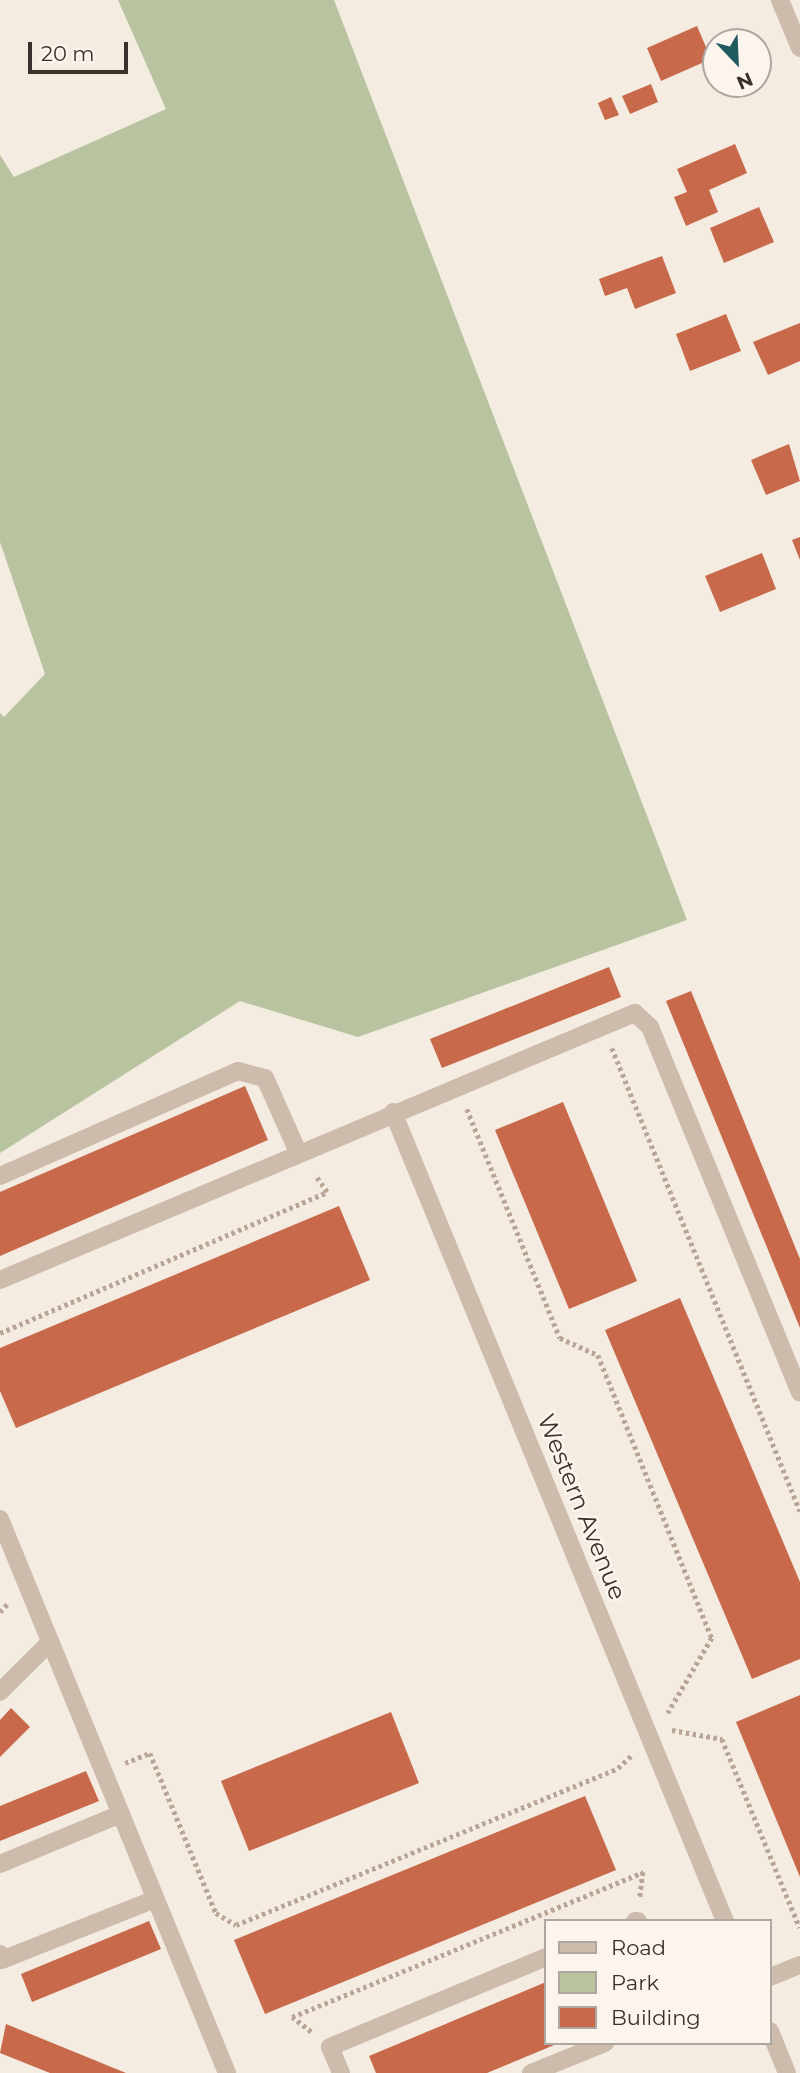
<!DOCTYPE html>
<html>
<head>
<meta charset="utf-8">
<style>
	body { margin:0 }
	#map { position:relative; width:800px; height:2073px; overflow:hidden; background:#f4ebe1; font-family:Montserrat,sans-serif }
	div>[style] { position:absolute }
	.green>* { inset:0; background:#b8c4a0 }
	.building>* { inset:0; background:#c8694b }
	.path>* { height:4.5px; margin-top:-2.25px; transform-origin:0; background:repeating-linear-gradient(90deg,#b9a596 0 3.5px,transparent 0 7px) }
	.lane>* { height:18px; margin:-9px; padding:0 9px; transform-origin:9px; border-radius:9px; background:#cdbbac }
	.street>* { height:18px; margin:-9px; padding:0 9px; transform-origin:9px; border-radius:9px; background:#cdbbac }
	span { translate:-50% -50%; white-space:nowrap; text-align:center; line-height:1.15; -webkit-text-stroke:5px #fbf5ee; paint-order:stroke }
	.street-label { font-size:24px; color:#3b302b }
	.legend { position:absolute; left:544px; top:1919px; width:228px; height:126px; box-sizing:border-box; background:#fbf5ee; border:2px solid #aea6a0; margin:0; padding:9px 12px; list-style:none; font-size:21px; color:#3b302b }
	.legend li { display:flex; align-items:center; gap:14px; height:35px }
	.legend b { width:35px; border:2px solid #aea6a0 }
	.north { position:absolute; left:702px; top:28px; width:70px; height:70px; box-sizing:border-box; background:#fbf5ee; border:2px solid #aea6a0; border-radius:50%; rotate:157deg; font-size:19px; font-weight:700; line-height:28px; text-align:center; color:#3b302b }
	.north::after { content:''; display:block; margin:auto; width:24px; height:32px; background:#1f5a5e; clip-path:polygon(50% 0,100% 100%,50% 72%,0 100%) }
	.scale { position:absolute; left:28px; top:42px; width:100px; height:32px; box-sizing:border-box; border:4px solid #3b302b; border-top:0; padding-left:9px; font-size:21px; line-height:24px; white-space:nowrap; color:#3b302b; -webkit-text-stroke:5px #fbf5ee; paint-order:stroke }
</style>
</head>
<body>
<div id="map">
	<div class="green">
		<i style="clip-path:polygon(118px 0,334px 0,687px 920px,358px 1037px,240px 1001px,0 1153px,0 713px,4px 717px,45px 674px,0 542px,0 155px,14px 177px,166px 109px)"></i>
	</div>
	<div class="building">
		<i style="clip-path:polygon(697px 26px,711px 59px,661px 81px,647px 48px)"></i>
		<i style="clip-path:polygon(651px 84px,658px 102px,630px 114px,622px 96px)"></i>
		<i style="clip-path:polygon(611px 97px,619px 115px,605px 120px,598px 103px)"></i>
		<i style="clip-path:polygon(735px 144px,747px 173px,709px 190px,718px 212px,686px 226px,674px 197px,687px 192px,677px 169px)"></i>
		<i style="clip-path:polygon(759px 207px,774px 242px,724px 263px,710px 228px)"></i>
		<i style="clip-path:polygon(662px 256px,676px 293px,635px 309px,627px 288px,605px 296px,599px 279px)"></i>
		<i style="clip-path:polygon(726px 314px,741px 351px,690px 371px,676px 334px)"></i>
		<i style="clip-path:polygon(800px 323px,800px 361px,768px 375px,753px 342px)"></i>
		<i style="clip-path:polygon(789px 444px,800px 481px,766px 495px,751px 460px)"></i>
		<i style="clip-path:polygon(800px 537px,800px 560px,792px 540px)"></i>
		<i style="clip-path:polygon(762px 553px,776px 589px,720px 612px,705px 576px)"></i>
		<i style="clip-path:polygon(609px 967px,621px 997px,442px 1068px,430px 1039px)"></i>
		<i style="clip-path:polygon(691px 991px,800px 1259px,800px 1328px,666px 1001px)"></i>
		<i style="clip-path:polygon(245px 1086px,268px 1140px,0 1256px,0 1192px)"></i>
		<i style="clip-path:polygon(563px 1102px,637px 1281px,569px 1309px,495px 1130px)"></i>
		<i style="clip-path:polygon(339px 1206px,370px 1280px,16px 1428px,0 1391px,0 1348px)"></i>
		<i style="clip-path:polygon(680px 1298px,800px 1582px,800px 1659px,752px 1679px,605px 1330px)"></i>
		<i style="clip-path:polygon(800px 1695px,800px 1877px,736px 1722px)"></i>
		<i style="clip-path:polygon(11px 1708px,30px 1727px,0 1757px,0 1720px)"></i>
		<i style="clip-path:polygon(391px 1712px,419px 1783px,249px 1851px,221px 1781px)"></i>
		<i style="clip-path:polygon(86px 1771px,99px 1801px,0 1841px,0 1806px)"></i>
		<i style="clip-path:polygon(585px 1796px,616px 1870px,265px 2014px,234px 1940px)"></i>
		<i style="clip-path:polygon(149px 1921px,161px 1949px,32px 2002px,21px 1974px)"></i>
		<i style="clip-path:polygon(546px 1982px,546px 2043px,559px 2043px,487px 2073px,376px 2073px,369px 2056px)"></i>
		<i style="clip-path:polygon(6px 2024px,126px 2073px,50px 2073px,0 2053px)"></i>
	</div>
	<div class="path">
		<i style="left:612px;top:1048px;width:500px;rotate:67.9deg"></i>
		<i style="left:467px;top:1109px;width:247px;rotate:67.9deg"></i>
		<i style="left:560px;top:1338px;width:42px;rotate:24.1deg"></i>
		<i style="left:598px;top:1355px;width:305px;rotate:68.1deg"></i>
		<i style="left:712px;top:1638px;width:87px;rotate:120.4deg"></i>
		<i style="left:0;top:1333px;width:356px;rotate:-23.3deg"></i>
		<i style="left:327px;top:1192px;width:21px;rotate:-125deg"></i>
		<i style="left:0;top:1612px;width:13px;rotate:-48deg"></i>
		<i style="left:672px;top:1730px;width:51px;rotate:10.2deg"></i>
		<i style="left:722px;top:1739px;width:204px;rotate:67.6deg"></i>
		<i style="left:125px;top:1763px;width:27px;rotate:-22deg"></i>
		<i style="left:150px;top:1753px;width:173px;rotate:67.6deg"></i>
		<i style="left:216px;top:1913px;width:23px;rotate:31deg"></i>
		<i style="left:236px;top:1925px;width:413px;rotate:-22.3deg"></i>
		<i style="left:618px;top:1768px;width:18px;rotate:-43deg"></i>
		<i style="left:311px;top:2032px;width:24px;rotate:-142deg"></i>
		<i style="left:292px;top:2017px;width:380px;rotate:-22.4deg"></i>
		<i style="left:643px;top:1872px;width:26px;rotate:97deg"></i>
	</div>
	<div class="lane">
		<i style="left:0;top:1176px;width:260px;rotate:-23.8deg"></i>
		<i style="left:238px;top:1071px;width:28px;rotate:15deg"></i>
		<i style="left:265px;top:1078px;width:81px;rotate:66deg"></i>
		<i style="left:0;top:1864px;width:131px;rotate:-22.5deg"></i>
		<i style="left:635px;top:1921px;width:3px"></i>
		<i style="left:0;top:1954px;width:6px;rotate:72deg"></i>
		<i style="left:2px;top:1960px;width:165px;rotate:-21.7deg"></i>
		<i style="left:341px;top:2073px;width:28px;rotate:-113deg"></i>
		<i style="left:330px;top:2047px;width:234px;rotate:-22.6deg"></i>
	</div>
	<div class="street">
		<i style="left:780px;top:0;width:52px;rotate:67.4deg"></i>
		<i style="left:393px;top:1112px;width:874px;rotate:67.69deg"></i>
		<i style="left:0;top:1280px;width:689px;rotate:-22.81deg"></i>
		<i style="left:635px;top:1013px;width:21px;rotate:43deg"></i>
		<i style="left:650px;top:1027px;width:395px;rotate:67.7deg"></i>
		<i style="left:0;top:1519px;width:599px;rotate:67.72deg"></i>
		<i style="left:0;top:1692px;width:71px;rotate:-45deg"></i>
		<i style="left:770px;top:1977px;width:32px;rotate:-22deg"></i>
		<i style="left:770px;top:2031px;width:45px;rotate:68deg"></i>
		<i style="left:531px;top:2073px;width:80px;rotate:-22.1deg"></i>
	</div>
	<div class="street-label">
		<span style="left:582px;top:1507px;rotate:68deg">Western Avenue</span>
	</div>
	<ul class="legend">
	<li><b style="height:9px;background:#cdbbac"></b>Road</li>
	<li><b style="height:19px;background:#b8c4a0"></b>Park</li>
	<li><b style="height:19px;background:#c8694b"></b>Building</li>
	</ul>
	<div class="north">N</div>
	<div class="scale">20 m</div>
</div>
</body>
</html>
